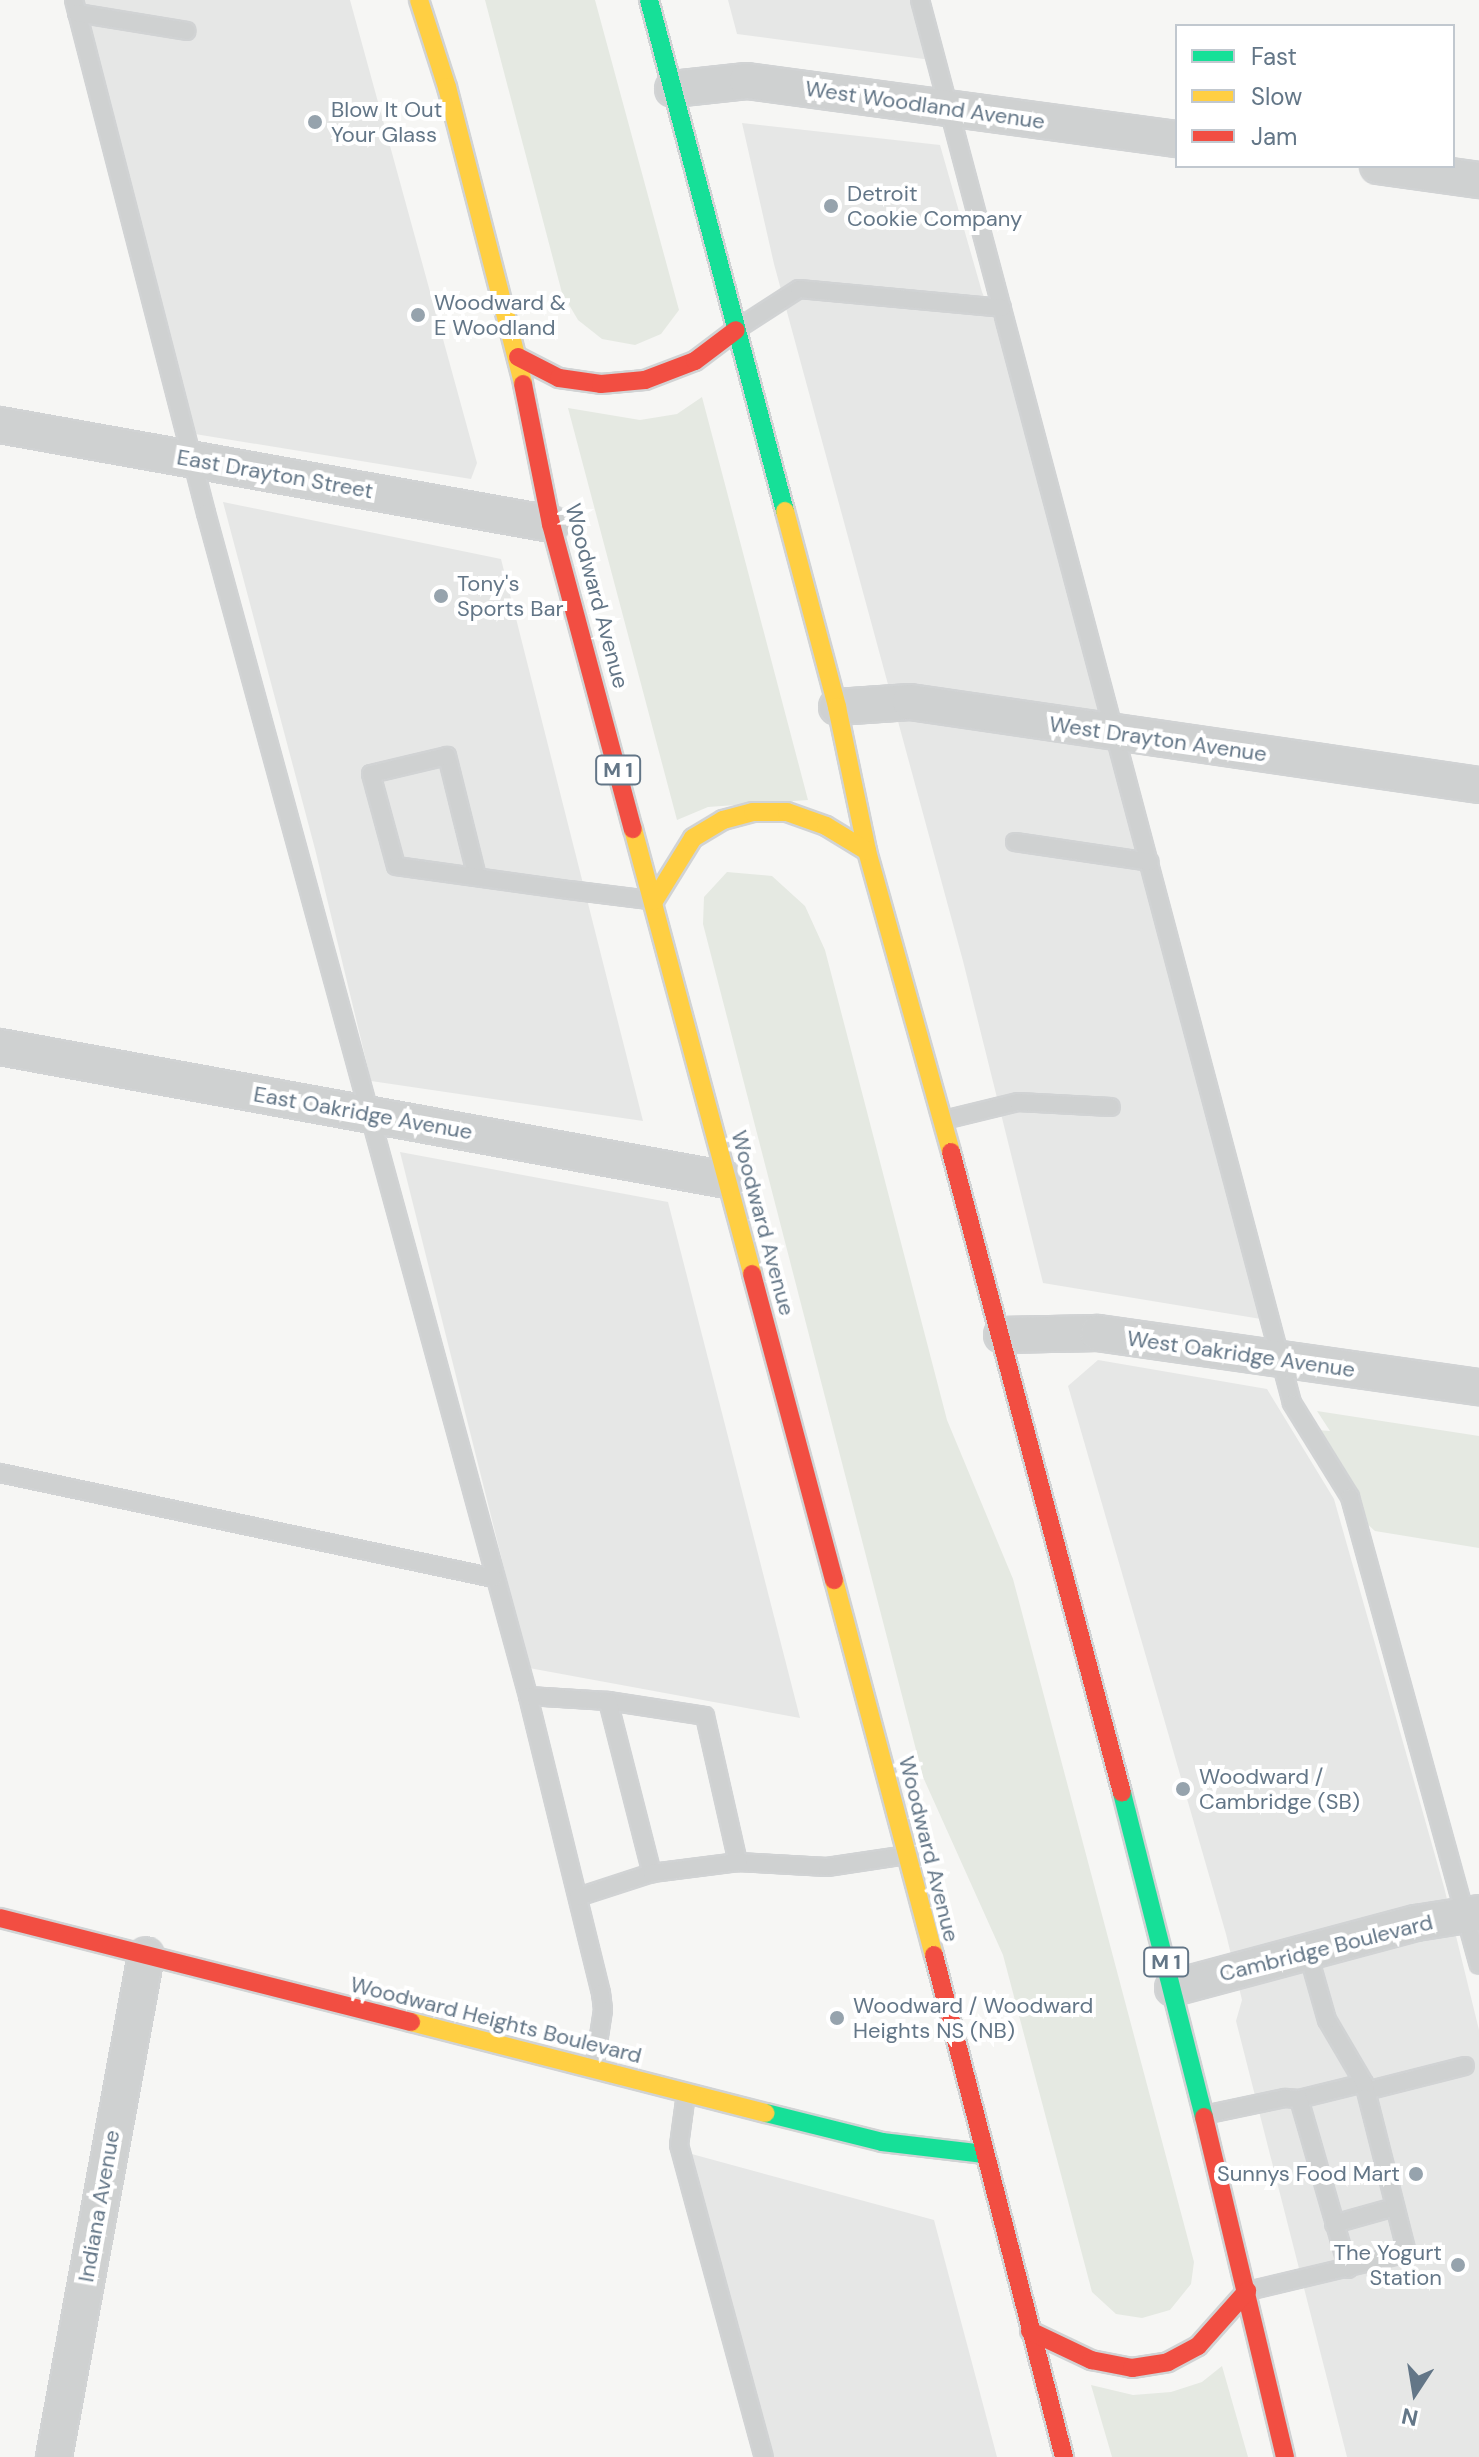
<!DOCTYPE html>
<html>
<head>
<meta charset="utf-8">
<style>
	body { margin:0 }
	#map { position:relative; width:1479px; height:2457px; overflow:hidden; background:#f6f6f4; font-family:"DM Sans",sans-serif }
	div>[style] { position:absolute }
	.built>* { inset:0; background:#e6e7e6 }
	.green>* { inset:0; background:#e5e9e2 }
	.roads { filter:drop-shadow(2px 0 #d1d3d4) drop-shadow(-2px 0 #d1d3d4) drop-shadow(0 2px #d1d3d4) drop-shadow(0 -2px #d1d3d4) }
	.lane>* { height:16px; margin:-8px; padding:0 8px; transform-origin:8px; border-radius:8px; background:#cfd1d1 }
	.street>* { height:34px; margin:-17px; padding:0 17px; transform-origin:17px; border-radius:17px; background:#cfd1d1 }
	.fast>* { height:18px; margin:-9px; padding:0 9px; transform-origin:9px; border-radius:9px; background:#16e098 }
	.slow>* { height:18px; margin:-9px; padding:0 9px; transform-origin:9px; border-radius:9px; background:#ffcf43 }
	.jam>* { height:18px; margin:-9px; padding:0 9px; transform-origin:9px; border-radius:9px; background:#f24e42 }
	.dots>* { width:22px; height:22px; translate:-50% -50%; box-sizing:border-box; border:4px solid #fff; border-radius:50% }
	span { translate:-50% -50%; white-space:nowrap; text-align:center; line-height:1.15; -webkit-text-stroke:8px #fff; paint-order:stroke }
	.shield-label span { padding:2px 6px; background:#fff; border:2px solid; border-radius:6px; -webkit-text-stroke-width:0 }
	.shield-label { font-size:20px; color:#637687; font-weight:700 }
	.street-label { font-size:22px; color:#637687 }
	.poi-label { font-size:22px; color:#637687 }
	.left { translate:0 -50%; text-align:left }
	.right { translate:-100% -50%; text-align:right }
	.legend { position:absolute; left:1175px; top:24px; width:280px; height:144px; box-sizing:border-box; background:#fff; border:2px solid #c1c8cf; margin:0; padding:10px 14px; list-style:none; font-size:24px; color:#637687 }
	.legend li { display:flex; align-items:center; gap:16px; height:40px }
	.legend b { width:40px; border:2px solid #c1c8cf }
	.north { position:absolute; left:1375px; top:2353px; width:80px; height:80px; -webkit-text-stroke:6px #fff; paint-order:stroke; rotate:192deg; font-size:22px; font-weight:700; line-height:32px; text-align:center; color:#637687 }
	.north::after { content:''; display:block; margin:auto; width:28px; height:36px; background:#637687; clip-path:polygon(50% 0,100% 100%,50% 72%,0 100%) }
</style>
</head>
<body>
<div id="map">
	<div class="built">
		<i style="clip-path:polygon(80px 0,350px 0,477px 463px,471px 479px,195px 434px)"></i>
		<i style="clip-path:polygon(728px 0,914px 0,931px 60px,737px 34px)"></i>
		<i style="clip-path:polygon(742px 123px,940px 145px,982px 292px,998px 329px,1177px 990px,1261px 1319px,1043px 1283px,963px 961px,774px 264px)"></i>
		<i style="clip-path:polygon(223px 502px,501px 559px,643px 1121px,371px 1081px,315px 849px)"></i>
		<i style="clip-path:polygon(400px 1152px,668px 1202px,800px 1718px,529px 1668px)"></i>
		<i style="clip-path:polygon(1098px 1360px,1267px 1389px,1334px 1499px,1444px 1887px,1479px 2030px,1479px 2457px,1347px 2457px,1236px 2021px,1242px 2000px,1226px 1934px,1068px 1386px)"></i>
		<i style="clip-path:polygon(688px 2153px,934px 2220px,997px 2457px,771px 2457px)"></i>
	</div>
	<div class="green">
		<i style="clip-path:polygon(485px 0,595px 0,679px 310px,661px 334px,635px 345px,602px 339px,578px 320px,562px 293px)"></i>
		<i style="clip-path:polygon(702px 397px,808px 800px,708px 807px,677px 820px,568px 408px,640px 420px,677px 414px)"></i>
		<i style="clip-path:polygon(727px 872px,772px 876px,805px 906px,825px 950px,947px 1420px,1013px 1579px,1194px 2262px,1191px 2284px,1170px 2310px,1142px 2318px,1116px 2314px,1092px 2292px,1003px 1955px,923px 1777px,703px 924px,704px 897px)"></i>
		<i style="clip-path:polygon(1317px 1411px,1479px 1436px,1479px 1548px,1375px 1531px,1365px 1522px,1364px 1513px,1317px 1430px,1330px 1431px)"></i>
		<i style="clip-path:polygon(1222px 2366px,1248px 2457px,1112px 2457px,1091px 2385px,1133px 2395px,1171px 2392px,1202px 2382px)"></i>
	</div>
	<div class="roads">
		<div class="lane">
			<i style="left:74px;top:0;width:530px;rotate:75.57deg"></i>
			<i style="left:206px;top:513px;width:1226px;rotate:74.77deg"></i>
			<i style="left:528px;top:1696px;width:306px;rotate:76.2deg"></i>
			<i style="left:601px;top:1993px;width:17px;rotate:83deg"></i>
			<i style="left:603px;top:2010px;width:60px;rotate:98.7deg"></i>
			<i style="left:920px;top:0;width:1451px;rotate:75.15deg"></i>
			<i style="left:1292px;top:1403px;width:110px;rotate:58.3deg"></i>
			<i style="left:1350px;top:1497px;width:485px;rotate:74.6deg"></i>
			<i style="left:77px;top:13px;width:111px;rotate:9.3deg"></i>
			<i style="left:740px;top:327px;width:70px;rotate:-32.8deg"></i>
			<i style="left:799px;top:289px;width:204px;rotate:5.3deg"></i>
			<i style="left:1015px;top:842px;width:136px;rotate:8.4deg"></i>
			<i style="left:477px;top:877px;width:125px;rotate:-103.9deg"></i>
			<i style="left:447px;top:756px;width:78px;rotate:166.7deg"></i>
			<i style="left:371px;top:774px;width:95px;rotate:74.8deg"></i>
			<i style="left:396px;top:866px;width:175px;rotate:7.9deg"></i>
			<i style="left:569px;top:890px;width:81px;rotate:7.1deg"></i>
			<i style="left:944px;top:1120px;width:76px;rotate:-13.7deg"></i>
			<i style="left:1018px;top:1102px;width:93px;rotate:3.1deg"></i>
			<i style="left:0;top:1473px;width:505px;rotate:12deg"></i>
			<i style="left:528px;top:1696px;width:80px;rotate:3.6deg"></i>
			<i style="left:608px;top:1701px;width:98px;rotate:8.8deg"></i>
			<i style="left:705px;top:1716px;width:150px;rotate:77.3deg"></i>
			<i style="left:738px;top:1862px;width:89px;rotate:3.2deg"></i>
			<i style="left:827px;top:1867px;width:80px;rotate:-8.6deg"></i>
			<i style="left:608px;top:1701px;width:178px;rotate:75.7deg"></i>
			<i style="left:578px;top:1897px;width:78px;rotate:-18deg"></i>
			<i style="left:652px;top:1873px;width:87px;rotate:-7.3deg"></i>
			<i style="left:1366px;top:2091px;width:102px;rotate:-14.2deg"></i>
			<i style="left:686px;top:2094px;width:51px;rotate:97.8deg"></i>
			<i style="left:679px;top:2145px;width:323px;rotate:74.8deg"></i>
			<i style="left:1299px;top:2099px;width:67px;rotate:-13.8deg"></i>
			<i style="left:1204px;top:2115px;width:83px;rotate:-11.9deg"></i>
			<i style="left:1285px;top:2098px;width:14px;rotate:4deg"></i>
			<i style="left:1299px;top:2099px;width:177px;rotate:73.9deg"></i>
			<i style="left:1334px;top:2224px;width:63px;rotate:-15.6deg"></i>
			<i style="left:1248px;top:2291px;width:163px;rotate:-13.4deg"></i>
			<i style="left:1407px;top:2253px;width:175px;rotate:-104.2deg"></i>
			<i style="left:1364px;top:2083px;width:73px;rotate:-120.4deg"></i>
			<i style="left:1327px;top:2020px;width:73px;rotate:-105.9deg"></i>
		</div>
		<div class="street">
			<i style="left:673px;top:89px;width:74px;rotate:-6.2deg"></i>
			<i style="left:747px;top:81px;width:434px;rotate:7.7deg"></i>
			<i style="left:1378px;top:166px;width:102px;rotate:7.9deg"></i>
			<i style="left:0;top:425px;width:560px;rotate:10.19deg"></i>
			<i style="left:837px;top:707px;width:73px;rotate:-3.9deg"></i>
			<i style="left:910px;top:702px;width:575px;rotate:8.3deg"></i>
			<i style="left:0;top:1047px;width:739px;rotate:10.37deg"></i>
			<i style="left:1002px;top:1335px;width:96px;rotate:-1.2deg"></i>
			<i style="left:1098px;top:1333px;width:385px;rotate:8.1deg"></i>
			<i style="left:1173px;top:1988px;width:252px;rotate:-15deg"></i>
			<i style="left:1416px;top:1923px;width:64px;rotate:-9deg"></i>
			<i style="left:54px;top:2457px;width:510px;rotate:-79.61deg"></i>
		</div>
		<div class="fast">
			<i style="left:649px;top:0;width:529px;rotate:75.1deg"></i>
			<i style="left:1122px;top:1793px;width:334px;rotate:75.8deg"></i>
			<i style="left:766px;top:2113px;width:120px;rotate:14deg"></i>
			<i style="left:882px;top:2142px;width:103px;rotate:6.7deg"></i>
		</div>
		<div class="slow">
			<i style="left:419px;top:0;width:91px;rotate:72.2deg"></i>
			<i style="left:447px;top:87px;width:307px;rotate:75.6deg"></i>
			<i style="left:785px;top:511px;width:203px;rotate:75.1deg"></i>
			<i style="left:837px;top:707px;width:147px;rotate:78.2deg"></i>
			<i style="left:867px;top:851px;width:313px;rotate:74.4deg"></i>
			<i style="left:633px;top:829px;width:461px;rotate:75deg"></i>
			<i style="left:654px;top:901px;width:74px;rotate:-58.2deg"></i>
			<i style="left:693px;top:838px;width:35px;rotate:-31deg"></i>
			<i style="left:723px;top:820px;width:31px;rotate:-15deg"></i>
			<i style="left:753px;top:812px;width:34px"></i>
			<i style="left:787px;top:812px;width:41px;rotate:19.7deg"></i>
			<i style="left:826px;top:826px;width:48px;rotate:31.4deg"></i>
			<i style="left:834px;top:1580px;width:388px;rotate:75.1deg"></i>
			<i style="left:411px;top:2022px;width:366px;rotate:14.4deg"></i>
		</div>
		<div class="jam">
			<i style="left:518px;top:357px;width:46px;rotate:27.1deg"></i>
			<i style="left:559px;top:378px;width:42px;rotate:8.1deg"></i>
			<i style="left:601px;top:384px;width:44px;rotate:-5.2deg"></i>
			<i style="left:645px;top:380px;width:53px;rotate:-20.8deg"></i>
			<i style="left:695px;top:361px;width:51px;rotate:-37.1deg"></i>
			<i style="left:523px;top:384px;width:143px;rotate:78.7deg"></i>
			<i style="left:551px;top:524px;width:316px;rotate:75deg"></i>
			<i style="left:951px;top:1152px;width:663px;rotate:75.06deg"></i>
			<i style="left:752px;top:1274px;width:317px;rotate:75deg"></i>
			<i style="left:0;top:1918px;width:424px;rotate:14.2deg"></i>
			<i style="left:934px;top:1955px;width:519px;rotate:75.48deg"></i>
			<i style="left:1204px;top:2117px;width:350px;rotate:76.6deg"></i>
			<i style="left:1030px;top:2331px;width:68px;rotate:25.4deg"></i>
			<i style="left:1091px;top:2360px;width:42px;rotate:11deg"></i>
			<i style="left:1132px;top:2368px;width:36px;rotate:-9deg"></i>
			<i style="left:1168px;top:2362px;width:34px;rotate:-28deg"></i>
			<i style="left:1198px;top:2346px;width:74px;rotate:-48.3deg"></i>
		</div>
	</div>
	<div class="dots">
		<i style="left:315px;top:122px;background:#96a3ad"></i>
		<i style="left:831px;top:206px;background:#96a3ad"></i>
		<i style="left:418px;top:315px;background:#96a3ad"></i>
		<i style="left:441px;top:596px;background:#96a3ad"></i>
		<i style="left:1183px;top:1789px;background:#96a3ad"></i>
		<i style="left:837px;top:2018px;background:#96a3ad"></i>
		<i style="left:1416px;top:2174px;background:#96a3ad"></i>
		<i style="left:1458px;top:2265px;background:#96a3ad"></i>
	</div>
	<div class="shield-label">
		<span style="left:618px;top:770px">M 1</span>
		<span style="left:1166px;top:1962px">M 1</span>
	</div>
	<div class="street-label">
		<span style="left:925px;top:105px;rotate:8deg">West Woodland Avenue</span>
		<span style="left:275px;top:474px;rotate:10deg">East Drayton Street</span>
		<span style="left:597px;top:596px;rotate:75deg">Woodward Avenue</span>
		<span style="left:1158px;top:739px;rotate:8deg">West Drayton Avenue</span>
		<span style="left:363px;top:1113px;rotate:10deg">East Oakridge Avenue</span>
		<span style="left:763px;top:1223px;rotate:75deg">Woodward Avenue</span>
		<span style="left:1241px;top:1354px;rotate:8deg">West Oakridge Avenue</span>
		<span style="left:929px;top:1849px;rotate:76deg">Woodward Avenue</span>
		<span style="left:1326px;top:1948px;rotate:-14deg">Cambridge Boulevard</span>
		<span style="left:496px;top:2020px;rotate:14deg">Woodward Heights Boulevard</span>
		<span style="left:99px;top:2206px;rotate:-80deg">Indiana Avenue</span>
	</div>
	<div class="poi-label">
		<span class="left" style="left:331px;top:122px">Blow It Out<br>Your Glass</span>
		<span class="left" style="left:847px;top:206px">Detroit<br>Cookie Company</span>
		<span class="left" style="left:434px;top:315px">Woodward &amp;<br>E Woodland</span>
		<span class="left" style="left:457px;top:596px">Tony's<br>Sports Bar</span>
		<span class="left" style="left:1199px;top:1789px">Woodward /<br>Cambridge (SB)</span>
		<span class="left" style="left:853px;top:2018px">Woodward / Woodward<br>Heights NS (NB)</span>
		<span class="right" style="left:1400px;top:2174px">Sunnys Food Mart</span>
		<span class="right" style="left:1442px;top:2265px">The Yogurt<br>Station</span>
	</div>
	<ul class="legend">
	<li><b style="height:10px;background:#16e098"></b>Fast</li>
	<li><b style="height:10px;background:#ffcf43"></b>Slow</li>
	<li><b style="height:10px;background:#f24e42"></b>Jam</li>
	</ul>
	<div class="north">N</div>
</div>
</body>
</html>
